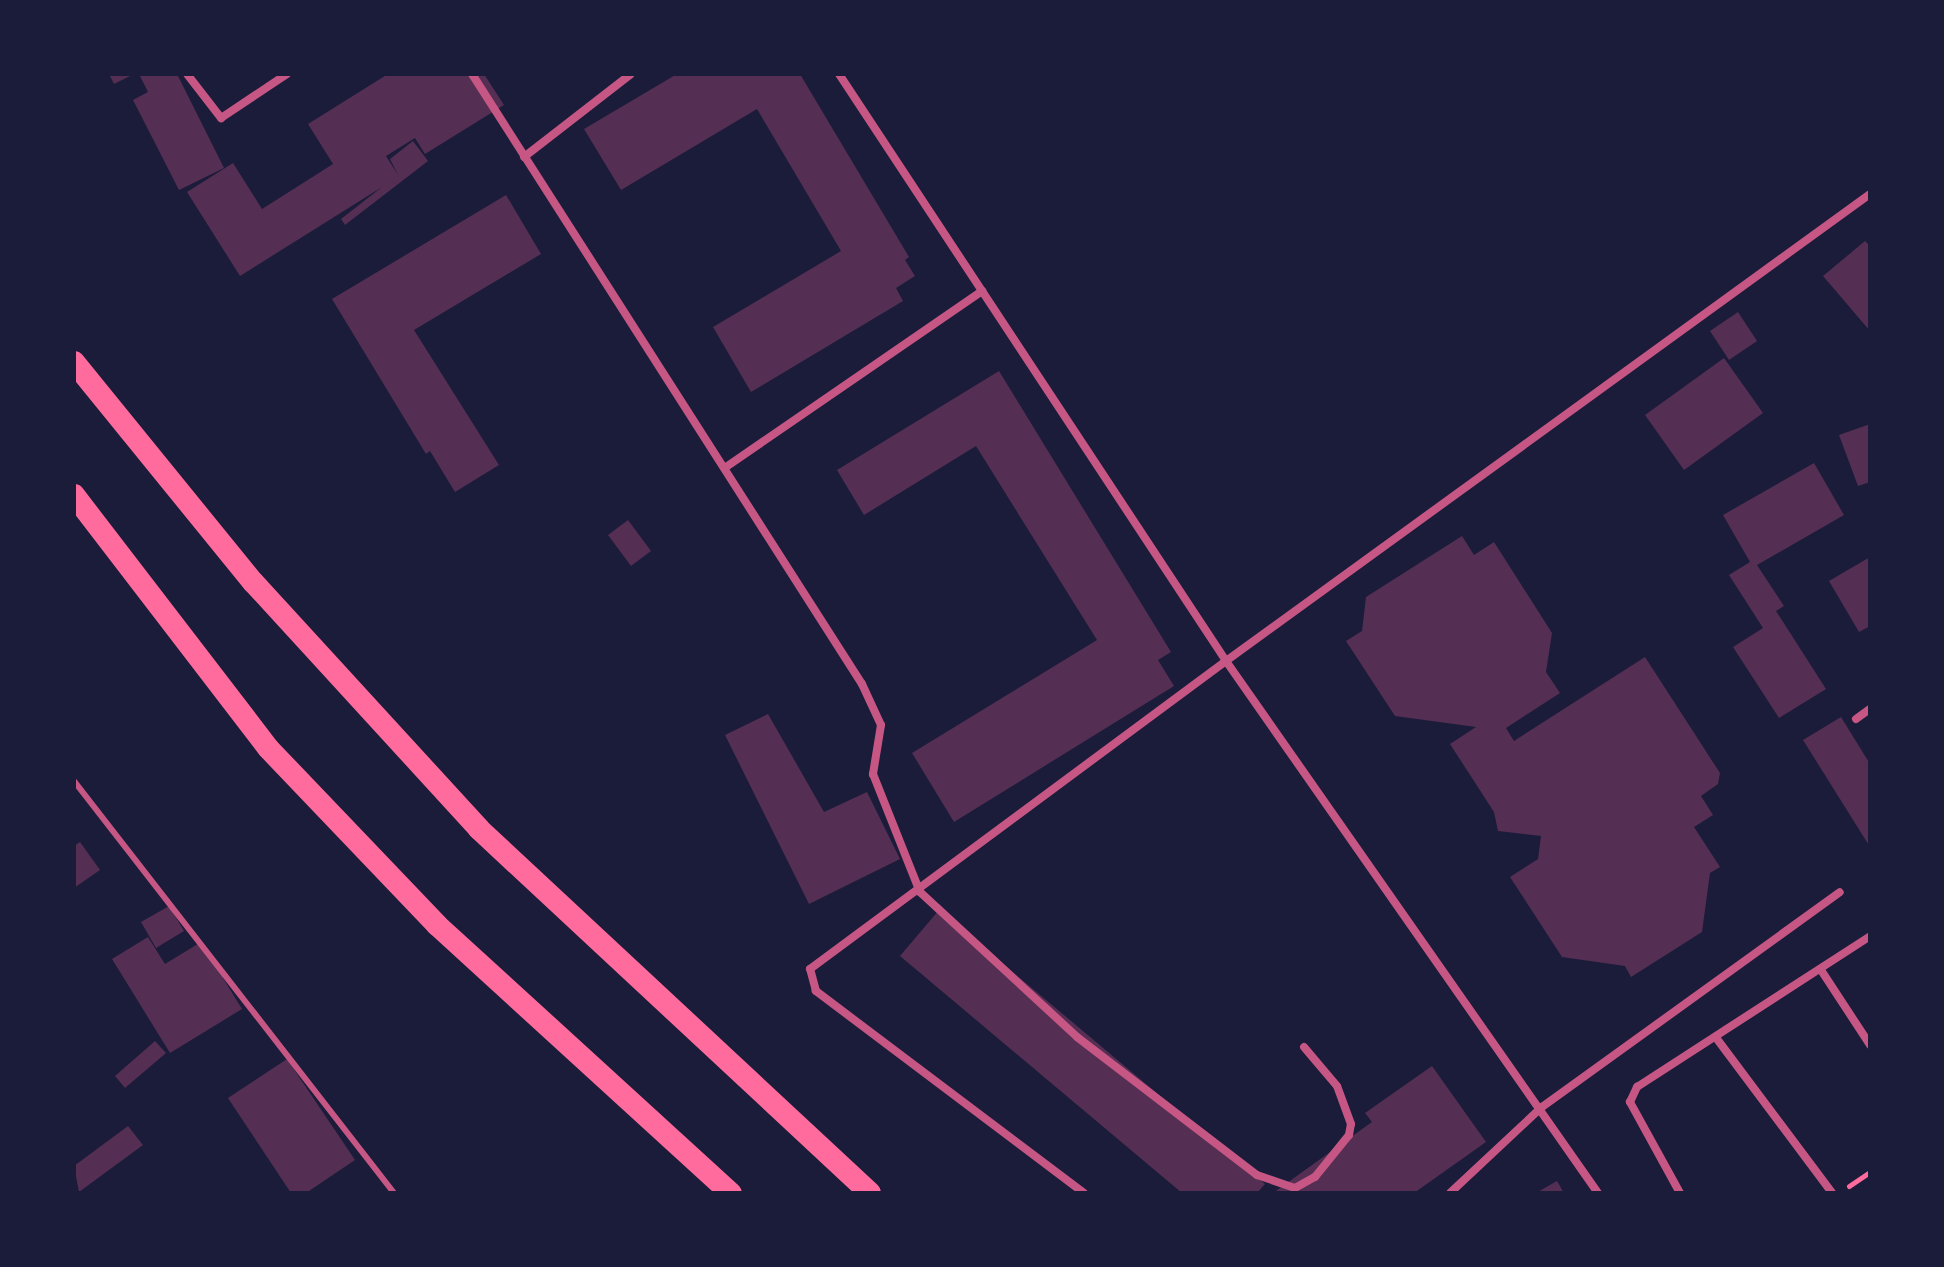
<!DOCTYPE html>
<html>
<head>
<meta charset="utf-8">
<style>
	body { margin:0 }
	#map { position:relative; width:1944px; height:1267px; overflow:hidden; background:#1b1b3a; font-family:"Nunito Sans",sans-serif }
	div>[style] { position:absolute }
	.building>* { inset:0; background:#542f53 }
	.path>* { height:5px; margin:-2.5px; padding:0 2.5px; transform-origin:2.5px; border-radius:2.5px; background:#ff6b9d }
	.service>* { height:6px; margin:-3px; padding:0 3px; transform-origin:3px; border-radius:3px; background:#c65784 }
	.minor>* { height:8px; margin:-4px; padding:0 4px; transform-origin:4px; border-radius:4px; background:#c65784 }
	.trunk>* { height:22px; margin:-11px; padding:0 11px; transform-origin:11px; border-radius:11px; background:#ff6b9d }
	span { translate:-50% -50%; white-space:nowrap; text-align:center; line-height:1.15; -webkit-text-stroke:8px #1b1b3a; paint-order:stroke }
	.frame { position:absolute; inset:0; border:76px solid #1b1b3a; pointer-events:none }
</style>
</head>
<body>
<div id="map">
	<div class="building">
		<i style="clip-path:polygon(109px 74px,134px 74px,114px 84px)"></i>
		<i style="clip-path:polygon(139px 74px,177px 74px,224px 168px,179px 190px,133px 100px,148px 92px)"></i>
		<i style="clip-path:polygon(388px 74px,484px 74px,504px 105px,425px 154px,415px 138px,386px 156px,398px 175px,390px 159px,413px 141px,428px 161px,345px 225px,341px 219px,382px 187px,240px 276px,187px 192px,233px 163px,262px 209px,333px 164px,308px 124px)"></i>
		<i style="clip-path:polygon(677px 74px,800px 74px,909px 257px,905px 260px,915px 276px,896px 288px,903px 301px,751px 392px,713px 327px,841px 251px,757px 109px,621px 190px,584px 129px)"></i>
		<i style="clip-path:polygon(506px 195px,541px 254px,414px 330px,499px 465px,455px 492px,430px 451px,426px 454px,332px 299px)"></i>
		<i style="clip-path:polygon(1865px 241px,1870px 246px,1870px 331px,1823px 276px)"></i>
		<i style="clip-path:polygon(1738px 312px,1757px 341px,1729px 360px,1710px 331px)"></i>
		<i style="clip-path:polygon(1724px 358px,1763px 413px,1684px 470px,1645px 415px)"></i>
		<i style="clip-path:polygon(999px 371px,1171px 652px,1158px 660px,1174px 686px,954px 822px,912px 753px,1097px 640px,976px 446px,864px 515px,837px 470px)"></i>
		<i style="clip-path:polygon(1870px 424px,1870px 482px,1858px 486px,1839px 435px)"></i>
		<i style="clip-path:polygon(1814px 463px,1844px 515px,1757px 565px,1784px 606px,1776px 611px,1826px 689px,1779px 718px,1733px 647px,1763px 628px,1729px 575px,1750px 562px,1723px 515px)"></i>
		<i style="clip-path:polygon(628px 520px,651px 551px,631px 566px,608px 535px)"></i>
		<i style="clip-path:polygon(1462px 536px,1474px 555px,1494px 542px,1552px 633px,1546px 672px,1560px 693px,1506px 728px,1514px 741px,1645px 657px,1720px 773px,1718px 784px,1701px 796px,1713px 815px,1694px 827px,1720px 867px,1710px 873px,1702px 932px,1631px 977px,1625px 966px,1562px 957px,1510px 877px,1538px 859px,1541px 836px,1498px 831px,1494px 812px,1450px 744px,1476px 727px,1395px 716px,1346px 641px,1362px 631px,1366px 597px)"></i>
		<i style="clip-path:polygon(1870px 557px,1870px 626px,1859px 632px,1829px 581px)"></i>
		<i style="clip-path:polygon(768px 714px,824px 812px,867px 792px,900px 859px,809px 904px,725px 735px)"></i>
		<i style="clip-path:polygon(1841px 717px,1870px 764px,1870px 847px,1803px 740px)"></i>
		<i style="clip-path:polygon(80px 842px,100px 870px,74px 888px,74px 846px)"></i>
		<i style="clip-path:polygon(169px 906px,184px 931px,156px 948px,141px 922px)"></i>
		<i style="clip-path:polygon(939px 910px,1265px 1184px,1257px 1193px,1182px 1193px,900px 956px)"></i>
		<i style="clip-path:polygon(148px 937px,165px 964px,201px 942px,242px 1009px,170px 1053px,112px 959px)"></i>
		<i style="clip-path:polygon(155px 1041px,166px 1053px,125px 1088px,115px 1076px)"></i>
		<i style="clip-path:polygon(287px 1059px,355px 1160px,306px 1193px,291px 1193px,228px 1098px)"></i>
		<i style="clip-path:polygon(1432px 1066px,1486px 1142px,1414px 1193px,1273px 1193px,1372px 1122px,1365px 1113px)"></i>
		<i style="clip-path:polygon(128px 1126px,143px 1145px,79px 1192px,74px 1166px)"></i>
		<i style="clip-path:polygon(1557px 1181px,1564px 1193px,1536px 1193px)"></i>
	</div>
	<div class="path">
		<i style="left:1849px;top:1186px;width:25px;rotate:-34deg"></i>
	</div>
	<div class="service">
		<i style="left:74px;top:781px;width:522px;rotate:52.16deg"></i>
	</div>
	<div class="minor">
		<i style="left:187px;top:74px;width:56px;rotate:52.3deg"></i>
		<i style="left:221px;top:118px;width:79px;rotate:-33.7deg"></i>
		<i style="left:472px;top:74px;width:724px;rotate:57.41deg"></i>
		<i style="left:862px;top:684px;width:45px;rotate:65.1deg"></i>
		<i style="left:881px;top:725px;width:50px;rotate:99.3deg"></i>
		<i style="left:873px;top:774px;width:127px;rotate:68.3deg"></i>
		<i style="left:920px;top:892px;width:214px;rotate:42.7deg"></i>
		<i style="left:1077px;top:1037px;width:227px;rotate:37.5deg"></i>
		<i style="left:1257px;top:1175px;width:40px;rotate:18.9deg"></i>
		<i style="left:1295px;top:1188px;width:23px;rotate:-29deg"></i>
		<i style="left:1315px;top:1177px;width:54px;rotate:-51deg"></i>
		<i style="left:1349px;top:1135px;width:11px;rotate:-80deg"></i>
		<i style="left:1351px;top:1124px;width:40px;rotate:-110.2deg"></i>
		<i style="left:1337px;top:1086px;width:51px;rotate:-130.2deg"></i>
		<i style="left:839px;top:74px;width:703px;rotate:56.6deg"></i>
		<i style="left:1226px;top:661px;width:796px;rotate:-35.95deg"></i>
		<i style="left:524px;top:157px;width:135px;rotate:-37.8deg"></i>
		<i style="left:726px;top:467px;width:311px;rotate:-34.5deg"></i>
		<i style="left:1856px;top:719px;width:17px;rotate:-36deg"></i>
		<i style="left:1821px;top:970px;width:90px;rotate:56.8deg"></i>
		<i style="left:1717px;top:1039px;width:192px;rotate:53.2deg"></i>
		<i style="left:1084px;top:1193px;width:336px;rotate:-143deg"></i>
		<i style="left:816px;top:991px;width:23px;rotate:-105deg"></i>
		<i style="left:810px;top:969px;width:518px;rotate:-36.52deg"></i>
		<i style="left:1226px;top:661px;width:649px;rotate:55.04deg"></i>
		<i style="left:1450px;top:1193px;width:126px;rotate:-43.1deg"></i>
		<i style="left:1542px;top:1107px;width:367px;rotate:-35.8deg"></i>
		<i style="left:1680px;top:1193px;width:104px;rotate:-118.8deg"></i>
		<i style="left:1630px;top:1102px;width:17px;rotate:-65deg"></i>
		<i style="left:1637px;top:1087px;width:278px;rotate:-32.9deg"></i>
	</div>
	<div class="trunk">
		<i style="left:74px;top:362px;width:284px;rotate:50.9deg"></i>
		<i style="left:253px;top:582px;width:335px;rotate:47.5deg"></i>
		<i style="left:479px;top:829px;width:534px;rotate:42.95deg"></i>
		<i style="left:74px;top:495px;width:319px;rotate:52.5deg"></i>
		<i style="left:268px;top:748px;width:245px;rotate:46.3deg"></i>
		<i style="left:437px;top:925px;width:398px;rotate:42.4deg"></i>
	</div>
	<div class="frame"></div>
</div>
</body>
</html>
